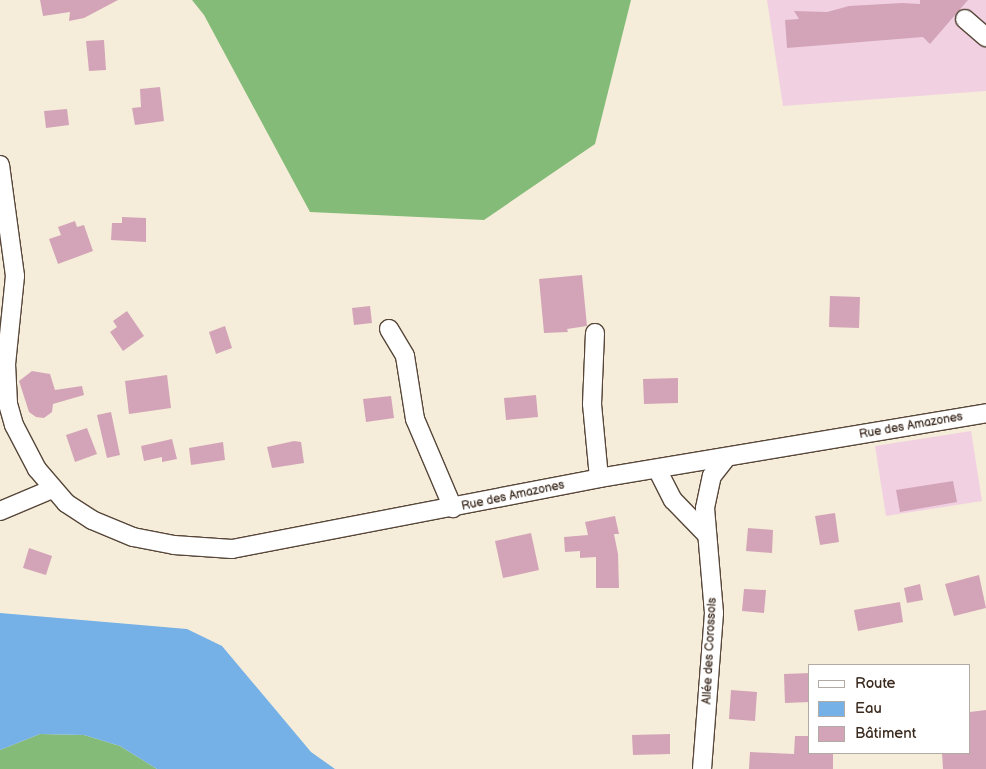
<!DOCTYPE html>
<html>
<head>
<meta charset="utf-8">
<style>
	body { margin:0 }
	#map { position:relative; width:986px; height:769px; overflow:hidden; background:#f5edd9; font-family:"Balsamiq Sans",sans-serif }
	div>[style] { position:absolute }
	.built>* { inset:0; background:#f1d0e2 }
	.forest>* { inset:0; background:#84bb78 }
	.water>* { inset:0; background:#75b0e6 }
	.building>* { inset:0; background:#d3a4b8 }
	.roads { filter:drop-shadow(1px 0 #57473a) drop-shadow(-1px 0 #57473a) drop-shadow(0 1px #57473a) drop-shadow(0 -1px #57473a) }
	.minor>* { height:18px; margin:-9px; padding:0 9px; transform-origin:9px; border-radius:9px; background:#fff }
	span { translate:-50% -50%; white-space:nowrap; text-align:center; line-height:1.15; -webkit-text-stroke:4px #fff; paint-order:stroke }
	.street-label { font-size:12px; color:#3b2a1e }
	.legend { position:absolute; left:808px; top:664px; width:162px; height:90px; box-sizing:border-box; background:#fff; border:1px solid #b1aaa5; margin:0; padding:6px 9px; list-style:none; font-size:15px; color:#3b2a1e }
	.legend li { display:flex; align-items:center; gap:10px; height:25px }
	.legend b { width:25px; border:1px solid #b1aaa5 }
</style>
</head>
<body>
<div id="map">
	<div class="built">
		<i style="clip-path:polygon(767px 0,986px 0,986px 91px,783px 106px)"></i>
		<i style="clip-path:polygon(971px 431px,982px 501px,886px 516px,875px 446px)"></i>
	</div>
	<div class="forest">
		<i style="clip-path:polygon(192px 0,631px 0,595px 144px,484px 220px,310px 212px,204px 15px)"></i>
		<i style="clip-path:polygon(40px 734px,84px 735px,120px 746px,157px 769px,0 769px,0 750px)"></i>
	</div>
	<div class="water">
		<i style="clip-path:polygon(0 613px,187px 629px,222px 646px,311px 752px,335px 769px,157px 769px,120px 746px,84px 735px,40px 734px,0 750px)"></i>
	</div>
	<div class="building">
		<i style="clip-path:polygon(40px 0,118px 0,84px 18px,69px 21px,70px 12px,43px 16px)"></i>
		<i style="clip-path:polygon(920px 0,968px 0,930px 44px,923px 37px,787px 48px,785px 20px,799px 19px,794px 11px,827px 12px,849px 6px,902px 3px,920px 4px)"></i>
		<i style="clip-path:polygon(104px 40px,106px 70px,89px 71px,86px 41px)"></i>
		<i style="clip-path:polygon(160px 87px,164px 121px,135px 125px,132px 108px,141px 107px,140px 89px)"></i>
		<i style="clip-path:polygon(67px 109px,69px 125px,46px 128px,44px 111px)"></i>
		<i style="clip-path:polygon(122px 217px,146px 218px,146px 242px,111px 240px,112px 223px,122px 223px)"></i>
		<i style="clip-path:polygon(75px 221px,77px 227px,84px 225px,93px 251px,58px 264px,49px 239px,61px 235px,58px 227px)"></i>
		<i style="clip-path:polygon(582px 275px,587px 326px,567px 329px,568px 332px,544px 333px,539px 279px)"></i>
		<i style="clip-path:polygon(830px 296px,860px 297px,859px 328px,829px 327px)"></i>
		<i style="clip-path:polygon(370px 306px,372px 323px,354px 325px,352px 308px)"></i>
		<i style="clip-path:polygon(127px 311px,144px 336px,123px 351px,110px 332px,117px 327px,113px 321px)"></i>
		<i style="clip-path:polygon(225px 326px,232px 348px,216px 354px,209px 332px)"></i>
		<i style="clip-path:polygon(32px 371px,50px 374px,55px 390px,82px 386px,84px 395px,53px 404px,52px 412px,44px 418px,36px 417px,29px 412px,19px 381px)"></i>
		<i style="clip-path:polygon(167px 375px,171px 408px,129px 414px,125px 381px)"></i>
		<i style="clip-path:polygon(678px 378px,678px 403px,644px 404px,643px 379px)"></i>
		<i style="clip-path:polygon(536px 395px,538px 417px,506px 420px,504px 398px)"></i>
		<i style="clip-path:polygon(391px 396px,394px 418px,366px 422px,363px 399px)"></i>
		<i style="clip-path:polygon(111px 412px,120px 455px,107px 458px,97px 415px)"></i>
		<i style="clip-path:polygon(87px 428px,97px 454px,75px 462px,66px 435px)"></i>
		<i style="clip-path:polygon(172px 439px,177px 459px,162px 462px,162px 457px,144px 461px,141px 446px)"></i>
		<i style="clip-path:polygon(294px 441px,301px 442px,304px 463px,272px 468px,267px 447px)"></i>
		<i style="clip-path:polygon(223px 442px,225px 460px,191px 465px,189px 448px)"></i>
		<i style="clip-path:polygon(953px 481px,957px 502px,900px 512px,896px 490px)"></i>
		<i style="clip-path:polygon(835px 513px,839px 542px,820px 545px,815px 516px)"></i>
		<i style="clip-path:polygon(615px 516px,619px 534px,614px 534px,618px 554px,619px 588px,596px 588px,596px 557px,580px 558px,580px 551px,565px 552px,564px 537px,588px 535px,585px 522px)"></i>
		<i style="clip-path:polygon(748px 528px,773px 530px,772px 553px,746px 551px)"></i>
		<i style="clip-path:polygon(531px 533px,539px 570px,503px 578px,495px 541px)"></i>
		<i style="clip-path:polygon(29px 548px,52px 556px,46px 575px,23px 568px)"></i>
		<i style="clip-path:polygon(979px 575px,986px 608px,954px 616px,945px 584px)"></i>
		<i style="clip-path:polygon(920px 584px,923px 600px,907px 603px,904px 588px)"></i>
		<i style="clip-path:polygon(744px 589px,766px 590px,764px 613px,742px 611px)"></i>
		<i style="clip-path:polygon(900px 602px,903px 622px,858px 631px,854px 610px)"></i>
		<i style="clip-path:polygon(810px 673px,810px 702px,785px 703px,784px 674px)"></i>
		<i style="clip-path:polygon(731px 690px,757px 692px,755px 721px,729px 719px)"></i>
		<i style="clip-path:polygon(986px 710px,986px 769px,943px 769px,942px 753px,970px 753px,970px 712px)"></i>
		<i style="clip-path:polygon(670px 734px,670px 754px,633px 755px,632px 735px)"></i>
		<i style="clip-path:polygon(795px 736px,810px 736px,810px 753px,833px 753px,833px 769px,749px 769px,750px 752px,794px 754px)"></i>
	</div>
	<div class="roads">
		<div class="minor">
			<i style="left:965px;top:19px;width:28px;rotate:41deg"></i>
			<i style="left:0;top:165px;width:112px;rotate:82.3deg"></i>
			<i style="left:15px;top:276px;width:88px;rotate:95.8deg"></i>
			<i style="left:6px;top:364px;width:40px;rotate:87.1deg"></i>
			<i style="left:8px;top:404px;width:22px;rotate:74deg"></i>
			<i style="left:14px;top:425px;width:50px;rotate:62.4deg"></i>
			<i style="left:37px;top:469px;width:45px;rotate:49.5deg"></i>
			<i style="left:66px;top:503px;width:31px;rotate:33deg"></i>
			<i style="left:92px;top:520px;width:44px;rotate:22.5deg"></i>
			<i style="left:133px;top:537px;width:42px;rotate:11deg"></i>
			<i style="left:174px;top:545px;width:58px;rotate:3.9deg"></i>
			<i style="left:232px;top:549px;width:374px;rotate:-10.9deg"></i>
			<i style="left:599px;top:478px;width:392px;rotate:-9.5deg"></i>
			<i style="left:389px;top:329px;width:31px;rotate:59deg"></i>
			<i style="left:405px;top:356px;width:64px;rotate:81deg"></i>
			<i style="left:415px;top:419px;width:97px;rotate:66.9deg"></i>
			<i style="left:595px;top:333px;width:71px;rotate:92.4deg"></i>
			<i style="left:592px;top:404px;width:74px;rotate:84.6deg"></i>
			<i style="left:657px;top:469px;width:35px;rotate:63deg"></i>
			<i style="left:673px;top:500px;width:46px;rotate:45.9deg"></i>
			<i style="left:0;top:511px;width:56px;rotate:-22.9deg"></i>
			<i style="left:702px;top:769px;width:156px;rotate:-85.6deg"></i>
			<i style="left:714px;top:613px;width:105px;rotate:-94.9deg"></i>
			<i style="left:705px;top:508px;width:33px;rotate:-78deg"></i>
			<i style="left:712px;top:476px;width:24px;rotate:-52deg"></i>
		</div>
	</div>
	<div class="street-label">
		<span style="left:911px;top:426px;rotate:-10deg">Rue des Amazones</span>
		<span style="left:513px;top:496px;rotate:-12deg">Rue des Amazones</span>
		<span style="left:710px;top:651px;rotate:-87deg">Allée des Corossols</span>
	</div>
	<ul class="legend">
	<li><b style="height:6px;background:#fff"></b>Route</li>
	<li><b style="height:14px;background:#75b0e6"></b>Eau</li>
	<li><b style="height:14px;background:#d3a4b8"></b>Bâtiment</li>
	</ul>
</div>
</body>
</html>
